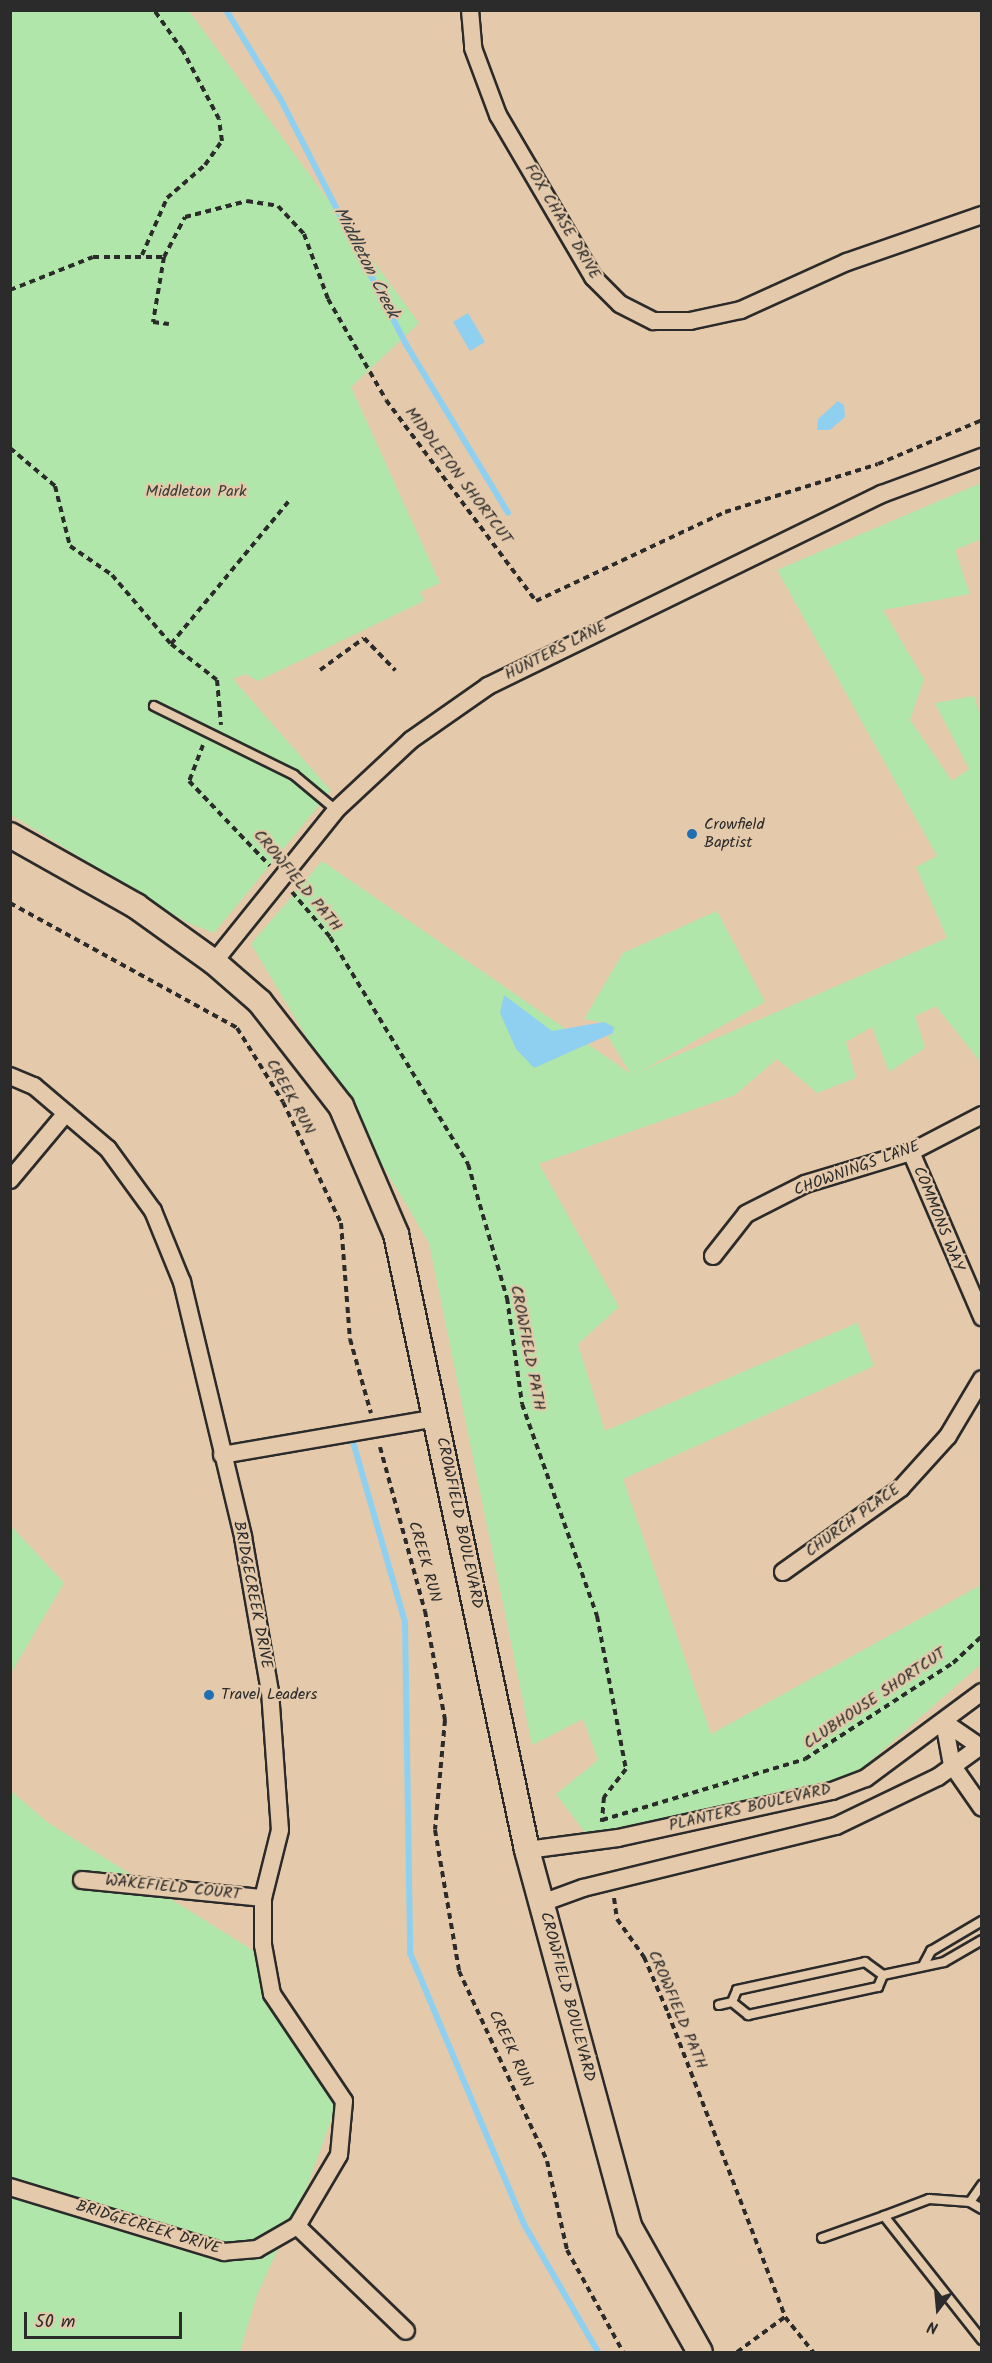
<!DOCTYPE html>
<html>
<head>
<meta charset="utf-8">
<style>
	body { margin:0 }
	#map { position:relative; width:992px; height:2363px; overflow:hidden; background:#e4c9ab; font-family:Kalam,sans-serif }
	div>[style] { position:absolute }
	.green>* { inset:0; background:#b0e6a9 }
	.water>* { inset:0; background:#8fd0f1 }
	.stream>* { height:6px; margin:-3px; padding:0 3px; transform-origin:3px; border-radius:3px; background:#8fd0f1 }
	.path>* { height:4px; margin-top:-2px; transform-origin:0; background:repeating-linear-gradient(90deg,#2b2b2b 0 6px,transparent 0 10.5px) }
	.roads { filter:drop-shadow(2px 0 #2b2b2b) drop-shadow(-2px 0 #2b2b2b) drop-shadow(0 2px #2b2b2b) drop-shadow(0 -2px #2b2b2b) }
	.lane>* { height:8px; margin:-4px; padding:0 4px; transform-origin:4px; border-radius:4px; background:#e4c9ab }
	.street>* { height:16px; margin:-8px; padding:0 8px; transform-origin:8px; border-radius:8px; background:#e4c9ab }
	.secondary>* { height:24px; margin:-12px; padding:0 12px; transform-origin:12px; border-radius:12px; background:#e4c9ab }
	.dots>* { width:16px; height:16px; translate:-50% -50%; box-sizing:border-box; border:3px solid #e4c9ab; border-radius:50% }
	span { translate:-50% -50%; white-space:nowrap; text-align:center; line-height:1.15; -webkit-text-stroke:4.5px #e4c9ab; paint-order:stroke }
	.street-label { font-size:16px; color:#2b2b2b }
	.park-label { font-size:16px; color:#383e38 }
	.poi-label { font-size:16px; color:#2b2b2b }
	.left { translate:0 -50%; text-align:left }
	.water-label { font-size:18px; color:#353c3f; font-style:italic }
	.frame { position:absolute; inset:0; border:12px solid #2b2b2b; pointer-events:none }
	.north { position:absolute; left:908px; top:2279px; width:60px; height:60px; -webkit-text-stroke:4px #e4c9ab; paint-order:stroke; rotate:196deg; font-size:16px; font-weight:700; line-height:24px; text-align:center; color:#2b2b2b }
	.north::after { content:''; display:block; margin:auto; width:21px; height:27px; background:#2b2b2b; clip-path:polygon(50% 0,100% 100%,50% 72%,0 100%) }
	.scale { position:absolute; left:24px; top:2312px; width:158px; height:27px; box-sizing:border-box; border:3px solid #2b2b2b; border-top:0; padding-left:8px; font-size:18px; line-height:21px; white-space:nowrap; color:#2b2b2b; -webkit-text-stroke:4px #e4c9ab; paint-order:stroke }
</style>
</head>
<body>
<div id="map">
	<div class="green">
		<i style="clip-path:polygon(11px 11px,189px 11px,419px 323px,351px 387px,440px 583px,420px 592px,424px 601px,258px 681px,245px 674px,233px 679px,331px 791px,214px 933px,188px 923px,11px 815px)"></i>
		<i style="clip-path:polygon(981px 483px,981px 539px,955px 550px,970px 594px,883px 610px,924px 679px,910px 720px,952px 781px,969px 769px,935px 703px,974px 696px,981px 718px,981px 1063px,936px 1006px,915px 1016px,925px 1048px,889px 1072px,872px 1027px,846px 1042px,856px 1078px,817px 1093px,777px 1059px,735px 1095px,539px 1164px,619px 1307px,578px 1344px,605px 1431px,857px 1323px,874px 1366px,623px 1479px,711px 1734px,981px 1585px,981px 1664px,851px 1778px,589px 1838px,556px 1794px,598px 1760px,583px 1719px,532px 1745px,429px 1243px,251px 944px,322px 861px,631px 1074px,608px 1037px,613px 1033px,610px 1024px,584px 1019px,623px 953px,717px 911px,765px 1002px,641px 1071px,947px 938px,916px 867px,937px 856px,777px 570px)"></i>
		<i style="clip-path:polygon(11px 1526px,64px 1583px,11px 1673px,10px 1526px)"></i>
		<i style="clip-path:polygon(10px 1790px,47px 1822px,254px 1951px,305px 2028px,337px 2104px,308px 2184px,257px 2295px,240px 2352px,11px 2352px)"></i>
	</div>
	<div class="water">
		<i style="clip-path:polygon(468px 313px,485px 342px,470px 351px,453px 322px)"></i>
		<i style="clip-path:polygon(838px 401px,844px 405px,845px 417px,830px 430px,817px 430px,818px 419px)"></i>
		<i style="clip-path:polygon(504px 995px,552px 1031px,604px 1022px,614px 1027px,613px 1033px,534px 1068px,516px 1049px,500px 1013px)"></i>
	</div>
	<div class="stream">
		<i style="left:226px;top:10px;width:105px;rotate:58.6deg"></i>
		<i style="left:281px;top:100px;width:276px;rotate:62.9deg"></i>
		<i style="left:407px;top:346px;width:195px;rotate:58.8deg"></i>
		<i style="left:351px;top:1435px;width:195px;rotate:73.9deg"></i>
		<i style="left:405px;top:1622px;width:331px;rotate:89.1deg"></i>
		<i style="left:410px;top:1953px;width:296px;rotate:67.2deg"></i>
		<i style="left:525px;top:2226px;width:146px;rotate:59.9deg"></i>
	</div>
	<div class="path">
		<i style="left:142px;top:255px;width:62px;rotate:-66.3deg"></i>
		<i style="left:167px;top:198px;width:50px;rotate:-41deg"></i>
		<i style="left:205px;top:165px;width:29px;rotate:-55deg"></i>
		<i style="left:222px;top:141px;width:22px;rotate:-98deg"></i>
		<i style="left:219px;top:119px;width:77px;rotate:-117.9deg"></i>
		<i style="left:183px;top:51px;width:50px;rotate:-125.3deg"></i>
		<i style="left:164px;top:257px;width:66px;rotate:99.6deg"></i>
		<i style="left:153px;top:322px;width:16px;rotate:7deg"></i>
		<i style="left:10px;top:290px;width:89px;rotate:-21.7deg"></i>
		<i style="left:93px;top:257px;width:71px"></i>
		<i style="left:164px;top:257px;width:45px;rotate:-62.3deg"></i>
		<i style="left:185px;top:217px;width:64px;rotate:-14.5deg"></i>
		<i style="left:247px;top:201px;width:31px;rotate:9deg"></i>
		<i style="left:278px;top:206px;width:38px;rotate:47deg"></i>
		<i style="left:304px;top:234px;width:69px;rotate:69.7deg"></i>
		<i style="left:328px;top:299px;width:116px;rotate:60.1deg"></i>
		<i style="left:386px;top:400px;width:251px;rotate:53.3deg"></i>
		<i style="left:536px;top:601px;width:209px;rotate:-25.2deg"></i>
		<i style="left:725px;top:512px;width:160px;rotate:-17.4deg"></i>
		<i style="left:878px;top:464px;width:113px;rotate:-22.9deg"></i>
		<i style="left:10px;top:448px;width:59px;rotate:40.2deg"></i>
		<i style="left:55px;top:486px;width:62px;rotate:76deg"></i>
		<i style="left:70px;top:546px;width:51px;rotate:34.6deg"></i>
		<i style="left:112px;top:575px;width:91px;rotate:49.5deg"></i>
		<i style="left:171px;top:644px;width:58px;rotate:38deg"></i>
		<i style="left:217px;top:680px;width:45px;rotate:84.9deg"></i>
		<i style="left:171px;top:644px;width:185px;rotate:-50.5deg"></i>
		<i style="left:320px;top:670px;width:54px;rotate:-36deg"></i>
		<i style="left:364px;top:638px;width:45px;rotate:45.9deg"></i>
		<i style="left:203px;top:745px;width:39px;rotate:111deg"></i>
		<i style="left:189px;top:781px;width:117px;rotate:46.4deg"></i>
		<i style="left:292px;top:892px;width:59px;rotate:49.8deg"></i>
		<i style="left:330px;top:937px;width:266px;rotate:58.7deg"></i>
		<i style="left:468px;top:1164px;width:140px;rotate:73.8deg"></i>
		<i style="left:507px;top:1298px;width:107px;rotate:81.9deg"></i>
		<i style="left:522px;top:1404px;width:225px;rotate:70.5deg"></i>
		<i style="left:597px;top:1616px;width:156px;rotate:79.3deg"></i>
		<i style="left:626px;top:1769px;width:36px;rotate:128deg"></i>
		<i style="left:604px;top:1797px;width:25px;rotate:95deg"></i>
		<i style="left:10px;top:903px;width:259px;rotate:28.8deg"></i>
		<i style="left:237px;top:1028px;width:87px;rotate:58.1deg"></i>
		<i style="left:283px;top:1102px;width:134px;rotate:64.4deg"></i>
		<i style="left:341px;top:1223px;width:116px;rotate:85.6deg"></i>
		<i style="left:350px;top:1339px;width:77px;rotate:74.2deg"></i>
		<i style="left:380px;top:1447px;width:170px;rotate:74.7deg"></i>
		<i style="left:425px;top:1611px;width:111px;rotate:79.6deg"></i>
		<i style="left:445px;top:1720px;width:110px;rotate:95.2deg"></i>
		<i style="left:435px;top:1830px;width:143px;rotate:80.3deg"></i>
		<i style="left:459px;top:1971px;width:209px;rotate:65.1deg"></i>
		<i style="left:547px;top:2161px;width:91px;rotate:77.3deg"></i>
		<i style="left:567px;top:2250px;width:116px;rotate:61.2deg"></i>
		<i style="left:602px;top:1820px;width:212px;rotate:-16.7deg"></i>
		<i style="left:805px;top:1759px;width:176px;rotate:-33deg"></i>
		<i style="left:953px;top:1663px;width:40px;rotate:-43deg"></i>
		<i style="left:614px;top:1898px;width:21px;rotate:82deg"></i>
		<i style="left:617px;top:1919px;width:47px;rotate:54.6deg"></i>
		<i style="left:644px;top:1957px;width:61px;rotate:66.8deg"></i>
		<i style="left:668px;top:2013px;width:326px;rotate:68.9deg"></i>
		<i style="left:785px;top:2317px;width:45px;rotate:51.3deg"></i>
		<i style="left:737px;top:2352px;width:59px;rotate:-36.1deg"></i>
	</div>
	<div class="roads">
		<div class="lane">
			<i style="left:154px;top:706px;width:156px;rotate:26.2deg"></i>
			<i style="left:294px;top:775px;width:55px;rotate:39.8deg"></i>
			<i style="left:924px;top:1964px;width:15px;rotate:-62deg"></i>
			<i style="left:931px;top:1951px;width:59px;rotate:-30.5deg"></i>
			<i style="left:732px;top:2002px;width:13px;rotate:-67deg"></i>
			<i style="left:737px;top:1990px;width:131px;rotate:-12.3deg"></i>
			<i style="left:865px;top:1962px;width:22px;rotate:36deg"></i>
			<i style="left:883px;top:1975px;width:62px;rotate:-12deg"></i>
			<i style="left:944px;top:1962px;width:44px;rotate:-30.1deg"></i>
			<i style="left:719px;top:2005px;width:13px;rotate:-13deg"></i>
			<i style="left:732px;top:2002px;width:21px;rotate:39deg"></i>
			<i style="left:748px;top:2015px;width:133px;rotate:-12.2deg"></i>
			<i style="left:878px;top:1987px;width:13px;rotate:-67deg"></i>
			<i style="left:970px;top:2202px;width:21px;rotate:-55deg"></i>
			<i style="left:982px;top:2209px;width:14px;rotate:-150deg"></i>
			<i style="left:970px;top:2202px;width:41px;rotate:-175.8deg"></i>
			<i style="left:929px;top:2199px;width:48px;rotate:159.3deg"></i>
			<i style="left:884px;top:2216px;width:158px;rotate:51.7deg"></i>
			<i style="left:822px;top:2238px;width:66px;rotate:-19.5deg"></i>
		</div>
		<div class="street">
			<i style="left:470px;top:10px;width:38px;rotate:85deg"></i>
			<i style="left:473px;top:48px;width:72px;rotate:69.5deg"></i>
			<i style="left:498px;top:115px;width:188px;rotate:59.6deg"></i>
			<i style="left:593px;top:277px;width:38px;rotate:45deg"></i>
			<i style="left:620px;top:304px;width:38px;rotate:27deg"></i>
			<i style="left:654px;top:321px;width:36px"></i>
			<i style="left:690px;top:321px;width:52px;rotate:-12.2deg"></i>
			<i style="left:741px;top:310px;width:116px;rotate:-24.4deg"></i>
			<i style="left:847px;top:262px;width:143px;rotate:-19.2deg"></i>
			<i style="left:214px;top:962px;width:195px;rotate:-51.2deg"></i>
			<i style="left:336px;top:810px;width:103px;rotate:-43deg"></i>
			<i style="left:411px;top:740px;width:94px;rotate:-35deg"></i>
			<i style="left:488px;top:686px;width:438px;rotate:-26deg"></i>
			<i style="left:882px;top:494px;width:107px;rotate:-20.3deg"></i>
			<i style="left:10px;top:1076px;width:26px;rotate:23deg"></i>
			<i style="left:34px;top:1086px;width:97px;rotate:40.4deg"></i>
			<i style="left:108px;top:1149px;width:77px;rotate:54deg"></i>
			<i style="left:153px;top:1211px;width:77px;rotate:67.8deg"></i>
			<i style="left:182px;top:1282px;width:262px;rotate:76.5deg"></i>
			<i style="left:243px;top:1537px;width:156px;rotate:80.1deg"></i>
			<i style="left:270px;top:1691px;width:139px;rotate:85.9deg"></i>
			<i style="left:280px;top:1830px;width:70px;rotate:104deg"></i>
			<i style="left:263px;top:1898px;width:47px;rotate:90deg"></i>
			<i style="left:263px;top:1945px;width:50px;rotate:79.6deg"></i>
			<i style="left:272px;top:1994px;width:129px;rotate:56.1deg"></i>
			<i style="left:344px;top:2101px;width:54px;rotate:95.3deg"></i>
			<i style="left:339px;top:2155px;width:82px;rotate:120.6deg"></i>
			<i style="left:297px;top:2226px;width:46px;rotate:150.1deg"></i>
			<i style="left:257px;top:2249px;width:33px;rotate:175deg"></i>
			<i style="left:224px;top:2252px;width:224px;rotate:-163.1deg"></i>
			<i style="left:911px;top:1152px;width:180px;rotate:66.7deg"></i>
			<i style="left:10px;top:1180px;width:87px;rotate:-50.1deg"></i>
			<i style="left:713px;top:1256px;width:53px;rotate:-51.8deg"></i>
			<i style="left:746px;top:1214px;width:66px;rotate:-27deg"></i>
			<i style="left:805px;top:1184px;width:111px;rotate:-16.8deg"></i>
			<i style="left:911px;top:1152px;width:80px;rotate:-27.5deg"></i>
			<i style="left:222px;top:1455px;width:218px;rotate:-9.8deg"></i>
			<i style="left:783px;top:1572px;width:145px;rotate:-35.4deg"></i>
			<i style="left:901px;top:1488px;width:70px;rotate:-47.9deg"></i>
			<i style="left:948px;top:1436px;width:66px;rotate:-59.2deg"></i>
			<i style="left:982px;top:1748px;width:46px;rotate:-145.6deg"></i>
			<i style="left:944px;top:1722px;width:44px;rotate:79.5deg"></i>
			<i style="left:952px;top:1765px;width:52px;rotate:55.1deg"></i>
			<i style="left:527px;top:1850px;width:92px;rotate:-7.5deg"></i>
			<i style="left:618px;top:1838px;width:219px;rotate:-12.4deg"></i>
			<i style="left:832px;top:1791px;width:36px;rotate:-21deg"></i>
			<i style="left:866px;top:1778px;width:144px;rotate:-36.6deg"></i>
			<i style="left:82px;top:1880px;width:182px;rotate:5.7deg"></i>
			<i style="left:542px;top:1903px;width:44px;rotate:-20.1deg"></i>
			<i style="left:583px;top:1888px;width:260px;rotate:-13.8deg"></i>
			<i style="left:836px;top:1826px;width:113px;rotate:-25.7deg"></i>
			<i style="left:938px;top:1777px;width:54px;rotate:-36deg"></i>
			<i style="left:297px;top:2226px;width:151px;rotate:43.9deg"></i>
		</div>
		<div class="secondary">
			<i style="left:10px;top:835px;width:145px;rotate:29.4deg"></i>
			<i style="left:136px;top:906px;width:96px;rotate:35.7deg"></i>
			<i style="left:214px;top:962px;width:61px;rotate:41deg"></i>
			<i style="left:260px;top:1002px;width:132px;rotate:52.1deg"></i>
			<i style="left:341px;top:1106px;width:139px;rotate:66.7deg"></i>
			<i style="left:396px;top:1234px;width:630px;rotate:77.99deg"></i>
			<i style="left:527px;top:1850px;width:392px;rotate:74.8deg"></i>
			<i style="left:630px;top:2228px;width:142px;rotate:60.6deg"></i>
		</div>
	</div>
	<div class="dots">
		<i style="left:692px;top:834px;background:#1f6fb2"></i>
		<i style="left:209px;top:1695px;background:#1f6fb2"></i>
	</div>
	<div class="street-label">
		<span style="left:562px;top:222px;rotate:59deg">FOX CHASE DRIVE</span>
		<span style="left:458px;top:476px;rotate:53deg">MIDDLETON SHORTCUT</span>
		<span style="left:556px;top:651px;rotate:-27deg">HUNTERS LANE</span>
		<span style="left:297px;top:881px;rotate:50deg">CROWFIELD PATH</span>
		<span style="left:290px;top:1097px;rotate:61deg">CREEK RUN</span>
		<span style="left:857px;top:1169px;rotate:-20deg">CHOWNINGS LANE</span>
		<span style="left:938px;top:1219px;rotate:68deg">COMMONS WAY</span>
		<span style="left:527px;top:1348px;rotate:79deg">CROWFIELD PATH</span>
		<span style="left:853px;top:1521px;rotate:-36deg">CHURCH PLACE</span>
		<span style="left:459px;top:1523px;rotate:78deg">CROWFIELD BOULEVARD</span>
		<span style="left:424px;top:1562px;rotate:74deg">CREEK RUN</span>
		<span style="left:252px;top:1595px;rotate:79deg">BRIDGECREEK DRIVE</span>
		<span style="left:875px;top:1699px;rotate:-34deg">CLUBHOUSE SHORTCUT</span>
		<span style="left:750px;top:1808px;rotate:-13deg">PLANTERS BOULEVARD</span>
		<span style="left:173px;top:1888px;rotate:6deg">WAKEFIELD COURT</span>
		<span style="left:567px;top:1997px;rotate:75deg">CROWFIELD BOULEVARD</span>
		<span style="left:677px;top:2010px;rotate:67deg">CROWFIELD PATH</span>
		<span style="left:510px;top:2049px;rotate:65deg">CREEK RUN</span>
		<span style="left:148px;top:2228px;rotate:17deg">BRIDGECREEK DRIVE</span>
	</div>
	<div class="park-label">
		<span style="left:196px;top:492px">Middleton Park</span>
	</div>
	<div class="poi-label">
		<span class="left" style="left:704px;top:834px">Crowfield<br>Baptist</span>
		<span class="left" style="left:221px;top:1695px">Travel Leaders</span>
	</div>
	<div class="water-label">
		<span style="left:365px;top:263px;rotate:63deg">Middleton Creek</span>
	</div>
	<div class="frame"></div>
	<div class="north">N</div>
	<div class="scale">50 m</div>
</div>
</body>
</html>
